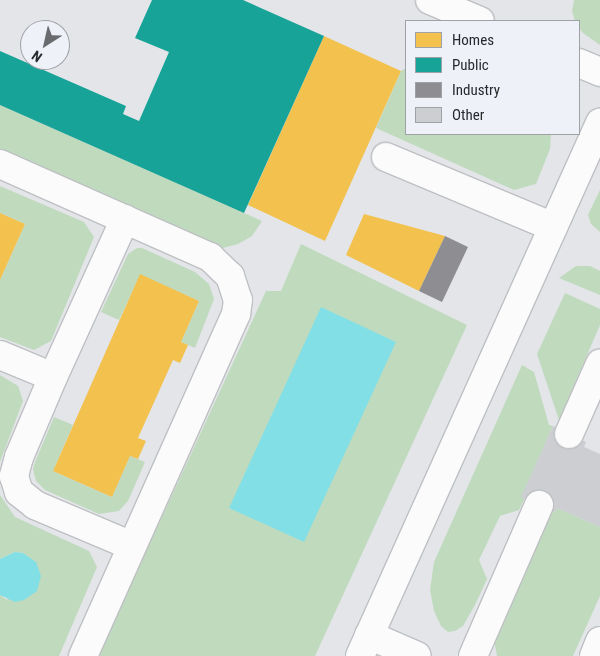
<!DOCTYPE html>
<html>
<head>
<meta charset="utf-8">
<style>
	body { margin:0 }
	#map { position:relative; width:600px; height:656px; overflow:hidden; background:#e3e5e9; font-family:"Roboto Condensed",sans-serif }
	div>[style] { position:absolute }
	.green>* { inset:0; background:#c0dabe }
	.water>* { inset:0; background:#82dfe5 }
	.homes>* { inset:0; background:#f2c14e }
	.public>* { inset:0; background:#17a398 }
	.industry>* { inset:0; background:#8d8d92 }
	.building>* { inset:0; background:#ccced1 }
	.roads { filter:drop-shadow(1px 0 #bec0c3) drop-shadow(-1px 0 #bec0c3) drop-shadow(0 1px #bec0c3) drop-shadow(0 -1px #bec0c3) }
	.minor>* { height:28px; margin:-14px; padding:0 14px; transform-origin:14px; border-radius:14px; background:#fbfbfc }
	span { translate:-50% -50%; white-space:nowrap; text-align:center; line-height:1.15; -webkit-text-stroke:5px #eef1f8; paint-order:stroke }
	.legend { position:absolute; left:405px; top:20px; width:175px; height:115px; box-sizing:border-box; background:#eef1f8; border:1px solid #9fa1a6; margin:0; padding:6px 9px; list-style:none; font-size:15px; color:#28292c }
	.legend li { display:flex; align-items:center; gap:10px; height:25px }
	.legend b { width:25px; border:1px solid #9fa1a6 }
	.north { position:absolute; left:20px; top:20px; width:50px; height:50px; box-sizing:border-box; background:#eef1f8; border:1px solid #9fa1a6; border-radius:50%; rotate:215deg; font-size:14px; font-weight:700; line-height:20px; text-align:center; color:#28292c }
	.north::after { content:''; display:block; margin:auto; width:18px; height:22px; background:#696b6e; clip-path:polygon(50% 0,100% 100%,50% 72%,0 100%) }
</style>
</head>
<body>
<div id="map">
	<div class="green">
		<i style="clip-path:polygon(574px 0,600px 0,600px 45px,583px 33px,579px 28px,579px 21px,575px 21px,572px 11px)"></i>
		<i style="clip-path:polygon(406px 68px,406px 134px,551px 134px,550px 149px,536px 184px,514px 190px,376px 128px,401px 71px)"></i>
		<i style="clip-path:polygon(0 105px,262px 221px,252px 236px,238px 244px,223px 248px,204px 244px,0 152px)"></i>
		<i style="clip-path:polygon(0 186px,84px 222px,94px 237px,51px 341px,34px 350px,0 337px,0 280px,25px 224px,0 213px)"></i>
		<i style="clip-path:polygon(600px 190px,600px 232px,591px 224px,588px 215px)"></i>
		<i style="clip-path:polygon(301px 244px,467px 325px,315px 656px,98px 656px,266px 291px,281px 291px)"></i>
		<i style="clip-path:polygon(137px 248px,142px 248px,195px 272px,209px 284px,214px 299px,195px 348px,181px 342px,199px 301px,140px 275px,119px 320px,101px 312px,128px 254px)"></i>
		<i style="clip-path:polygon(576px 266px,590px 266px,600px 271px,600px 295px,559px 278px)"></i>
		<i style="clip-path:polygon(565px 293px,600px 309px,600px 325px,559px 420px,537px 354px)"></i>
		<i style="clip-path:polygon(522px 365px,534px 372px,549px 425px,553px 426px,522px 496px,525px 498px,519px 510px,500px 516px,479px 560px,487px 579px,475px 605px,463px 626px,455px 631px,448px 632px,441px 626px,434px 611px,430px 590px,434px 562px)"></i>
		<i style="clip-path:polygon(0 375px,18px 386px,23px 401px,0 462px)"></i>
		<i style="clip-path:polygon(54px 417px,73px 425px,53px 471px,112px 497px,130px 456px,145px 462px,128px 501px,119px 511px,99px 514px,45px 490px,36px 481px,33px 469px,35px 462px)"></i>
		<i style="clip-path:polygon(0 495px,15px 517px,89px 551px,97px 567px,59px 656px,0 656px,0 595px,7px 600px,23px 553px,15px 552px,0 559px)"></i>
		<i style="clip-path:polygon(557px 508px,600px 527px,600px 596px,573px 656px,497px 656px,494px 640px,552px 511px,555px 512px)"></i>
	</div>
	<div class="water">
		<i style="clip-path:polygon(321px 307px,396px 342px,304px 542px,229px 508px)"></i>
		<i style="clip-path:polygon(15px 552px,23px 553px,36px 562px,41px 576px,37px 591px,24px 600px,15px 602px,0 595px,0 559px)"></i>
	</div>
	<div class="homes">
		<i style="clip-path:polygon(324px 36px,401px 71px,325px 241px,248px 205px)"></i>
		<i style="clip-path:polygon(0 213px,25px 224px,0 280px)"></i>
		<i style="clip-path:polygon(364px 214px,445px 236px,419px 291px,346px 255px)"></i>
		<i style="clip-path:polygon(140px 274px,199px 301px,181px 342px,188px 345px,180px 363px,173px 360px,138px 438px,146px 441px,138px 459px,130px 456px,112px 497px,53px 471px)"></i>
	</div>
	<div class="public">
		<i style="clip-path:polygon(152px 0,243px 0,324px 36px,244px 213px,0 105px,0 51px,126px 106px,123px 114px,139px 121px,169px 52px,135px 38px)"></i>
	</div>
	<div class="industry">
		<i style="clip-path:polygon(445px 236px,468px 247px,442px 302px,419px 291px)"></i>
	</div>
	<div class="building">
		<i style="clip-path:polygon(553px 426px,586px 442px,584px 447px,600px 454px,600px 527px,557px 508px,555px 512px,521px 497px)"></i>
	</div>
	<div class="roads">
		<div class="minor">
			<i style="left:430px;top:0;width:54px;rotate:22.8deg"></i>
			<i style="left:579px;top:63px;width:23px;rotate:23deg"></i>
			<i style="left:386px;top:157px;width:181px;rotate:22.7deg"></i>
			<i style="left:0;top:164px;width:230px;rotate:23.9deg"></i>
			<i style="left:210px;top:257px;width:28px;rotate:44deg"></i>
			<i style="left:230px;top:276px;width:25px;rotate:72deg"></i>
			<i style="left:238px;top:300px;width:14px;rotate:98deg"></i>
			<i style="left:236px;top:314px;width:375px;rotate:114.1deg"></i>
			<i style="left:125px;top:219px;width:174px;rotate:114.5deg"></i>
			<i style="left:53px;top:377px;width:87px;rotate:113deg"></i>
			<i style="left:19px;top:457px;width:20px;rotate:105deg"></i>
			<i style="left:14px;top:476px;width:17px;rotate:73deg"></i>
			<i style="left:19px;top:492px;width:21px;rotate:39deg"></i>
			<i style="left:35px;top:505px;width:105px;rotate:22.9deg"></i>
			<i style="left:0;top:355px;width:57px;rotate:22.5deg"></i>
			<i style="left:569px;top:434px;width:77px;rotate:-66.1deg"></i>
			<i style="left:369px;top:635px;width:52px;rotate:23.6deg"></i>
			<i style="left:360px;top:656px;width:585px;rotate:-65.76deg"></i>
			<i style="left:473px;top:656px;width:165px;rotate:-66.4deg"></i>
			<i style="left:594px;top:656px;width:16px;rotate:-68deg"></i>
		</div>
	</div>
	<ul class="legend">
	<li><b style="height:14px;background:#f2c14e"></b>Homes</li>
	<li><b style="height:14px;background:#17a398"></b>Public</li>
	<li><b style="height:14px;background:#8d8d92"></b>Industry</li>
	<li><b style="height:14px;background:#ccced1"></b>Other</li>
	</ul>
	<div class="north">N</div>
</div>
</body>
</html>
